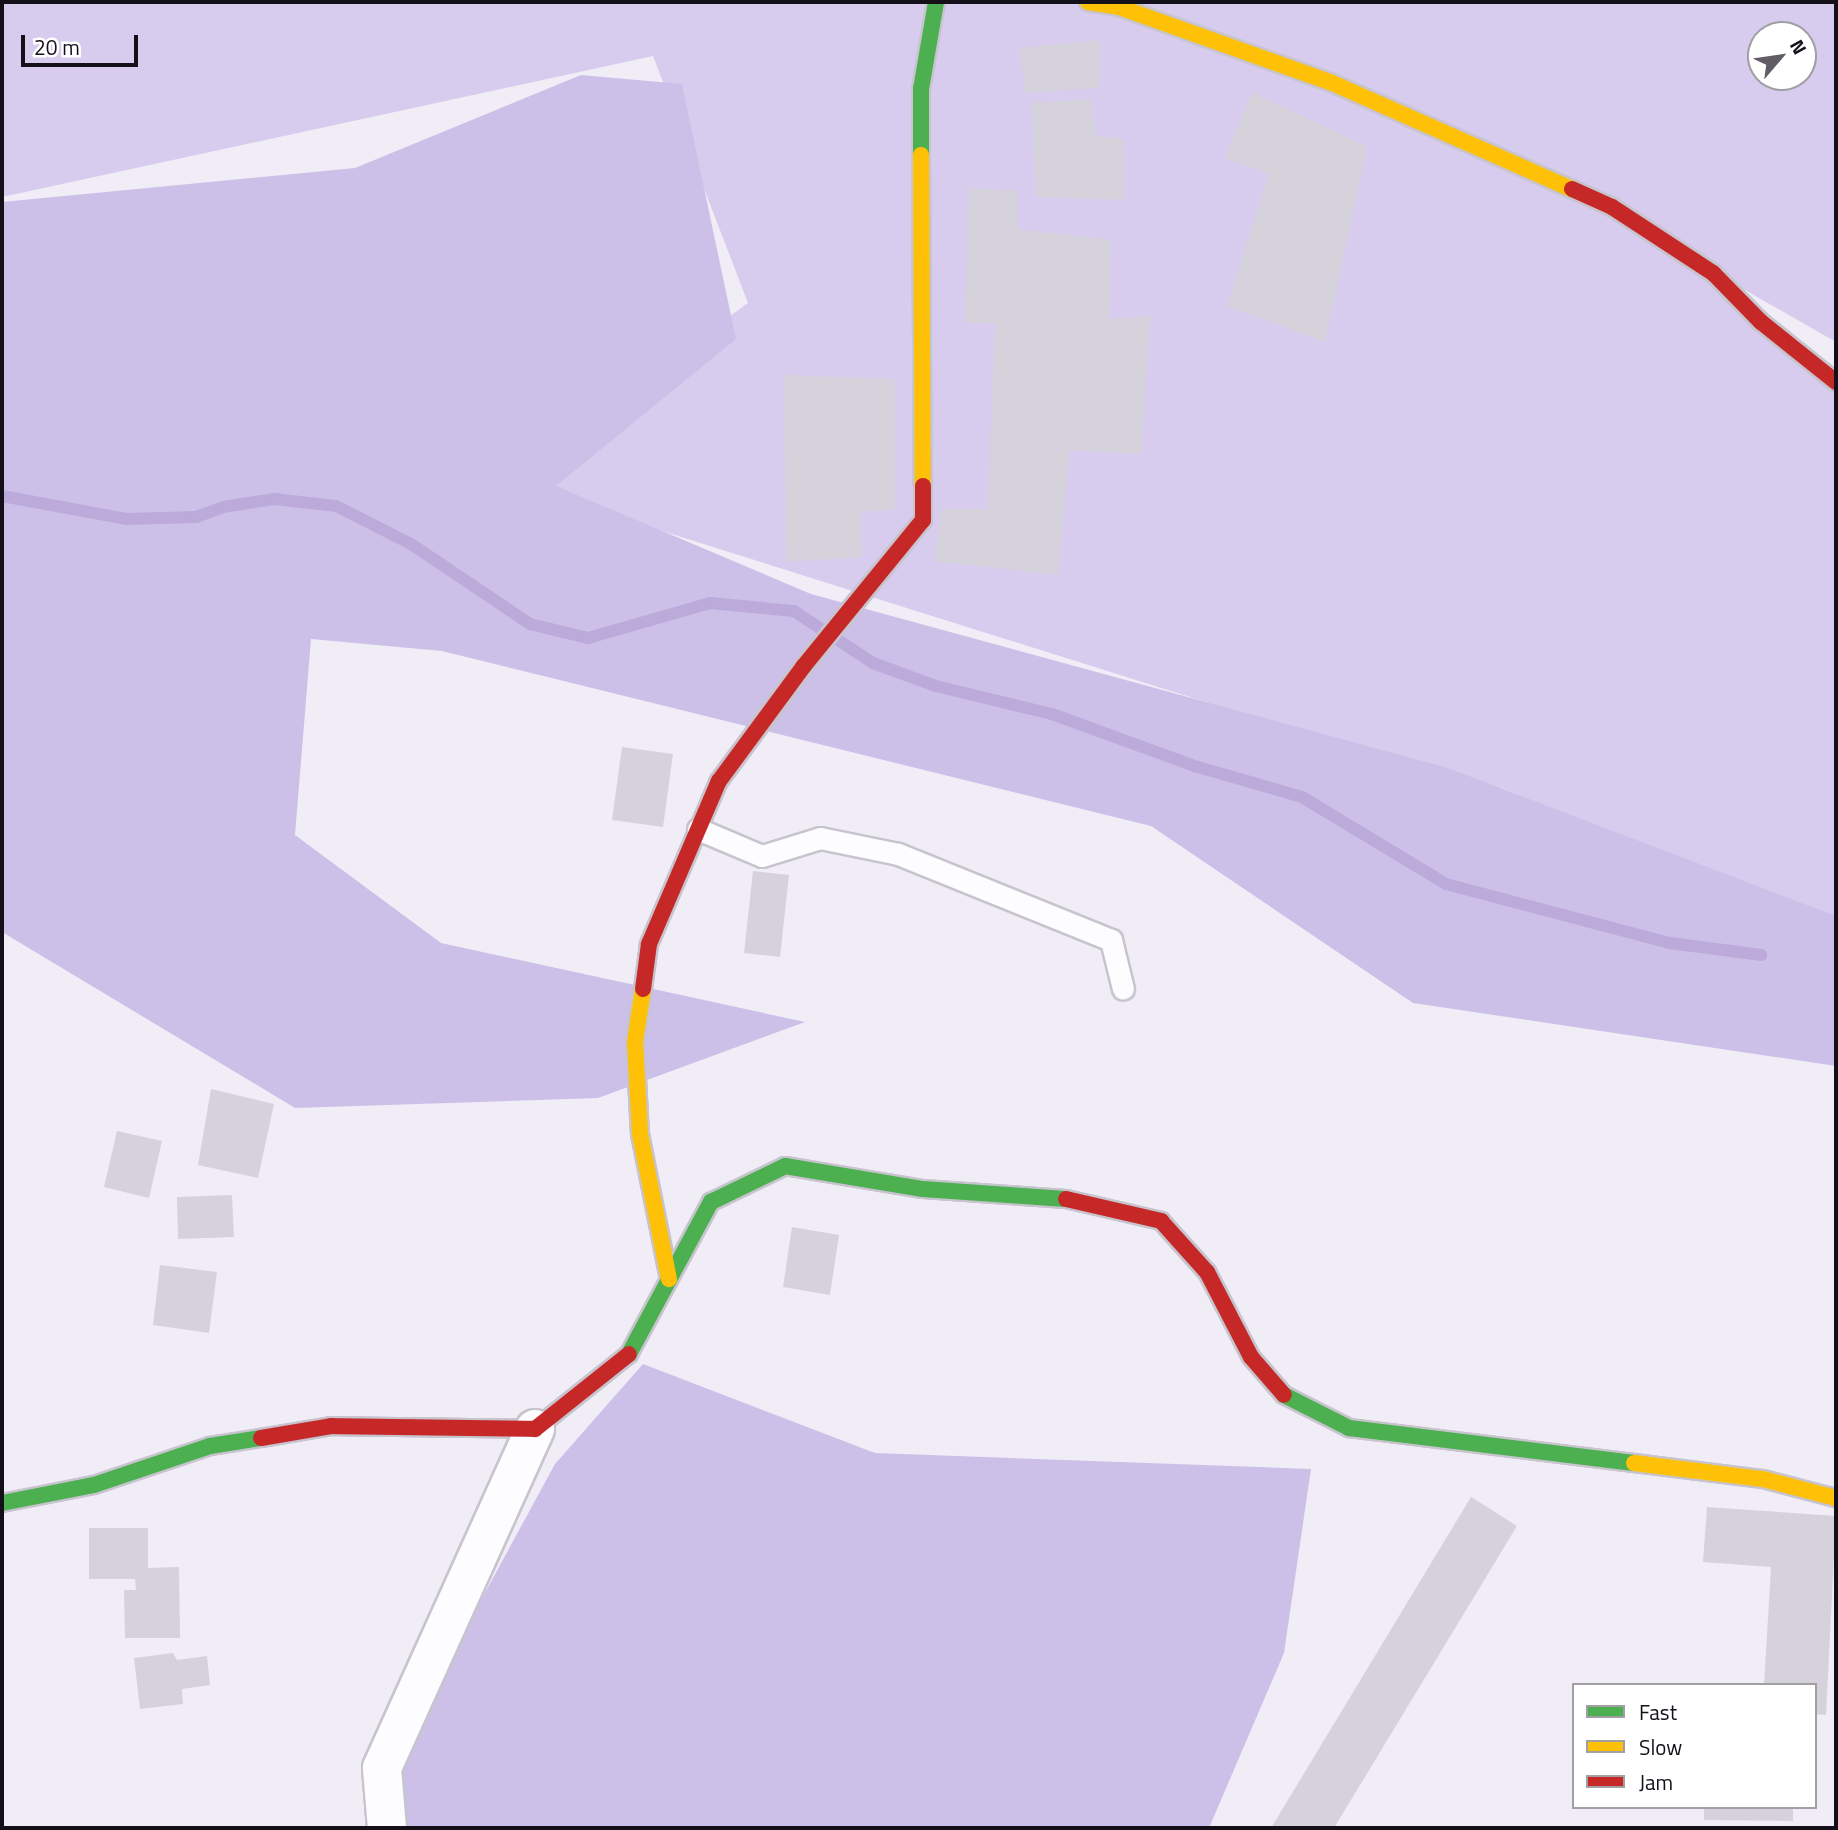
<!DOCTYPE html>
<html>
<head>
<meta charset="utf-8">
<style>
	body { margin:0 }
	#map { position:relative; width:1838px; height:1830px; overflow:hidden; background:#f0edf7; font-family:"Titillium Web",sans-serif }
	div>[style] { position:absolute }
	.green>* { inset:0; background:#d7ccee }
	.forest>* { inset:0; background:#cdc0e8 }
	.stream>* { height:12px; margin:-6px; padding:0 6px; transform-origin:6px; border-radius:6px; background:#bbaada }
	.building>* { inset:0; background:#d5d2dc }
	.roads { filter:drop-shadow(2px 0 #c7c4ce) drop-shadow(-2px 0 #c7c4ce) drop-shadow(0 2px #c7c4ce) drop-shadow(0 -2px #c7c4ce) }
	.lane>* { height:21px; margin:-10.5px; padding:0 10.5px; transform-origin:10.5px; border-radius:10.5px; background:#fdfcfe }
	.street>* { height:38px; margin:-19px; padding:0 19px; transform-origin:19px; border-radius:19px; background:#fdfcfe }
	.fast>* { height:16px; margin:-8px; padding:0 8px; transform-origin:8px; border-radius:8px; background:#4caf50 }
	.slow>* { height:16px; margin:-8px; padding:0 8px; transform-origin:8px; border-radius:8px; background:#ffc107 }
	.jam>* { height:16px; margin:-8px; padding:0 8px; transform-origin:8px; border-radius:8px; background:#c62828 }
	span { translate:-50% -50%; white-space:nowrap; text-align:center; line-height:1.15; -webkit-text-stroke:5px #fff; paint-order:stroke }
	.frame { position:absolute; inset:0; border:4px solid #13101a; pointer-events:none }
	.legend { position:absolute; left:1572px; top:1683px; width:245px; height:126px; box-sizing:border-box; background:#fff; border:2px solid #a19fa3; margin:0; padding:9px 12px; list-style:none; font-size:21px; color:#13101a }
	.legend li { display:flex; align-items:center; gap:14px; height:35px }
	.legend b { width:35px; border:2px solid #a19fa3 }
	.north { position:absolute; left:1747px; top:21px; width:70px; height:70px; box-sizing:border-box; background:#fff; border:2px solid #a19fa3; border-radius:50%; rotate:61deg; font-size:19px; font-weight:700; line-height:28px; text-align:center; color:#13101a }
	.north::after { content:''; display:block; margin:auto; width:24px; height:32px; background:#605d67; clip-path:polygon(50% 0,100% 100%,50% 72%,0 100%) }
	.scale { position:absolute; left:21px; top:35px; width:117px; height:32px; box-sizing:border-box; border:4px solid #13101a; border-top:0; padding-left:9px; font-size:21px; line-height:24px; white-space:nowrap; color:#13101a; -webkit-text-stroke:5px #fff; paint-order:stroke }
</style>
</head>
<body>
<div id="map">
	<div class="green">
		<i style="clip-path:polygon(evenodd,2px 2px,1836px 2px,1836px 342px,1698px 263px,1836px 380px,1836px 928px,1504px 789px,1209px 703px,503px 481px,748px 303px,653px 56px,2px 197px,2px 2px,1761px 35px,1803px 35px,1803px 77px,1761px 77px,1761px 35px)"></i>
	</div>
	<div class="forest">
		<i style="clip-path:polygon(581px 75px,682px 84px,736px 339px,556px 486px,811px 594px,1448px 768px,1836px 916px,1836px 1066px,1413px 1003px,1151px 826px,442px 651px,311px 639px,295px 835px,441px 943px,805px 1022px,598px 1098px,295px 1108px,2px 932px,2px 202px,355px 168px)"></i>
		<i style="clip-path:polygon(643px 1364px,875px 1453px,1311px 1469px,1284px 1653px,1209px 1828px,385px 1828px,383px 1780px,555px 1464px)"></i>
	</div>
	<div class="stream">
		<i style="left:2px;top:496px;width:126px;rotate:10.5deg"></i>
		<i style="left:126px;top:519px;width:70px;rotate:-1.6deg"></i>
		<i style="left:196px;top:517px;width:29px;rotate:-20deg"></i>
		<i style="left:223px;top:507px;width:52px;rotate:-8.9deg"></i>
		<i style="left:274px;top:499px;width:62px;rotate:6.4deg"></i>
		<i style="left:336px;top:506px;width:84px;rotate:26.9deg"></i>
		<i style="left:411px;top:544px;width:143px;rotate:33.9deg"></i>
		<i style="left:530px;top:624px;width:60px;rotate:13.6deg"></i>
		<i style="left:588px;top:638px;width:127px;rotate:-16deg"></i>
		<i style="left:710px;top:603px;width:84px;rotate:5.4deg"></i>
		<i style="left:794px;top:611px;width:95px;rotate:33.4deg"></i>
		<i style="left:873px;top:663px;width:67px;rotate:20.1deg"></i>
		<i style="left:936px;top:686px;width:119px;rotate:13.6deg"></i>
		<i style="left:1052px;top:714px;width:155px;rotate:20deg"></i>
		<i style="left:1198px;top:767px;width:108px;rotate:16.1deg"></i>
		<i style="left:1302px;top:797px;width:168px;rotate:31.1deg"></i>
		<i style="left:1446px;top:884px;width:232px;rotate:14.8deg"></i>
		<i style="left:1670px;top:943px;width:92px;rotate:7.5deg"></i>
	</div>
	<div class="building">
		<i style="clip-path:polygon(1100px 40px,1099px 88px,1025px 93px,1020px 48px)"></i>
		<i style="clip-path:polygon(1252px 92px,1367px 147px,1325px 342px,1227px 306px,1269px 174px,1225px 158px)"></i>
		<i style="clip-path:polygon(1090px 99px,1096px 136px,1123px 139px,1125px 200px,1036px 197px,1032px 103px)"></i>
		<i style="clip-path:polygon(969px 188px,1017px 191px,1018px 229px,1111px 240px,1109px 319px,1150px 316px,1141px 454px,1069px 450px,1058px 575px,934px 561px,942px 509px,988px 509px,995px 323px,965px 323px)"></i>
		<i style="clip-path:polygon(784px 375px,895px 379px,895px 509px,860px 512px,862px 557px,786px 562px)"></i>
		<i style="clip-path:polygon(622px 747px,673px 754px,663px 827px,612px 820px)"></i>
		<i style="clip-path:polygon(753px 871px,789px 875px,780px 957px,744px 953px)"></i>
		<i style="clip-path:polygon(211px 1089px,274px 1104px,258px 1178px,198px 1165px)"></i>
		<i style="clip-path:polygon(117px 1131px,162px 1141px,149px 1198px,104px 1187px)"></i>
		<i style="clip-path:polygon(232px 1195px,234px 1237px,178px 1239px,177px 1197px)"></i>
		<i style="clip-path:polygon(792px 1227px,839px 1235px,830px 1295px,783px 1287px)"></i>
		<i style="clip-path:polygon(160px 1265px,217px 1272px,209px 1333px,153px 1325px)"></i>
		<i style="clip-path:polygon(1471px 1497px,1517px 1526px,1334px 1828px,1271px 1828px)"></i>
		<i style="clip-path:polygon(1707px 1507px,1836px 1516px,1826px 1715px,1815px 1714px,1815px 1685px,1764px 1685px,1771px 1567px,1703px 1562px)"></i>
		<i style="clip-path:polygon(89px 1528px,148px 1528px,148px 1568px,179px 1567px,180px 1638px,125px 1638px,124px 1590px,136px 1590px,135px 1579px,89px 1579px)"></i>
		<i style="clip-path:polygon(173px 1653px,177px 1660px,207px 1656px,210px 1685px,182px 1689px,183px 1704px,140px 1709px,134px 1658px)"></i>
		<i style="clip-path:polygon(1704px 1807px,1793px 1807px,1793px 1821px,1704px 1820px)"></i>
	</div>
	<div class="roads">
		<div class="lane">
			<i style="left:698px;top:829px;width:69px;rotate:22.9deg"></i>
			<i style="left:762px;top:856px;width:61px;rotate:-17.2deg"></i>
			<i style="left:820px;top:838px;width:80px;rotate:11.6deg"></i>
			<i style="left:898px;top:854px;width:230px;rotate:22deg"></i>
			<i style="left:1111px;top:940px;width:50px;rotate:76.2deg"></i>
		</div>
		<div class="street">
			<i style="left:387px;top:1828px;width:60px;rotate:-94.8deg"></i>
			<i style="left:382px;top:1768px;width:372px;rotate:-65.7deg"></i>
		</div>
		<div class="fast">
			<i style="left:921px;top:155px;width:66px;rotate:-90deg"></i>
			<i style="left:921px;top:89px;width:88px;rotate:-80.2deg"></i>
			<i style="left:629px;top:1354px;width:173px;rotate:-61.7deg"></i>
			<i style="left:711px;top:1202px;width:82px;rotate:-25.9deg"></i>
			<i style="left:785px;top:1166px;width:140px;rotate:9.5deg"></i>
			<i style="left:923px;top:1189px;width:143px;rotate:4deg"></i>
			<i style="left:1284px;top:1395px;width:73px;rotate:26.9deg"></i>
			<i style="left:1349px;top:1428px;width:287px;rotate:7deg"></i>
			<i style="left:2px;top:1503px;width:94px;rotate:-11.1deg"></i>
			<i style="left:94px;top:1485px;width:122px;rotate:-18.6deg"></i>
			<i style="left:210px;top:1446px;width:52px;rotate:-8.9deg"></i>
		</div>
		<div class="slow">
			<i style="left:1088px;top:2px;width:31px;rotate:9deg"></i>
			<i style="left:1119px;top:7px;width:224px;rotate:19.6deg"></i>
			<i style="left:1330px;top:82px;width:265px;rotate:23.9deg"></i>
			<i style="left:921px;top:155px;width:331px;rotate:89.7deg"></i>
			<i style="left:643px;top:989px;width:54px;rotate:98.6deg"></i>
			<i style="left:635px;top:1042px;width:92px;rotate:86.9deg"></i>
			<i style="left:640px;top:1134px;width:148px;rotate:78.7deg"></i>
			<i style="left:1634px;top:1463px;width:130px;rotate:7.1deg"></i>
			<i style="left:1763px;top:1479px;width:75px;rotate:14.6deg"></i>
		</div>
		<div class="jam">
			<i style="left:1572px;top:189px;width:44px;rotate:24.2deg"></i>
			<i style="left:1612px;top:207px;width:121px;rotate:33.2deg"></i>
			<i style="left:1713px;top:273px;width:69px;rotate:45.6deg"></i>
			<i style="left:1761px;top:322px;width:96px;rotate:38.7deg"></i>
			<i style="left:643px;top:989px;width:45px;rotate:-82.4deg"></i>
			<i style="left:649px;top:944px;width:177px;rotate:-66.8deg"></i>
			<i style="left:719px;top:781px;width:142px;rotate:-53.6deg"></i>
			<i style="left:803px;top:667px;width:190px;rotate:-50.8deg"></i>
			<i style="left:923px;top:520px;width:34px;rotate:-90deg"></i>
			<i style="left:1066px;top:1199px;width:98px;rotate:13deg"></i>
			<i style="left:1161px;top:1221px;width:69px;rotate:48deg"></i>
			<i style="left:1207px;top:1272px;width:96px;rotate:62.6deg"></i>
			<i style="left:1251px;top:1357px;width:50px;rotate:49deg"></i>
			<i style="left:261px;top:1438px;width:71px;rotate:-9.7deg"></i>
			<i style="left:331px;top:1426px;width:204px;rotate:0.8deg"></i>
			<i style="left:535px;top:1429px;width:120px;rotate:-38.6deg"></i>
		</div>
	</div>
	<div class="frame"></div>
	<ul class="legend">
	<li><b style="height:9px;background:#4caf50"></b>Fast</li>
	<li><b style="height:9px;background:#ffc107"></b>Slow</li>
	<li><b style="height:9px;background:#c62828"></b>Jam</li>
	</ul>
	<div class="north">N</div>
	<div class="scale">20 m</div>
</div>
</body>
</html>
